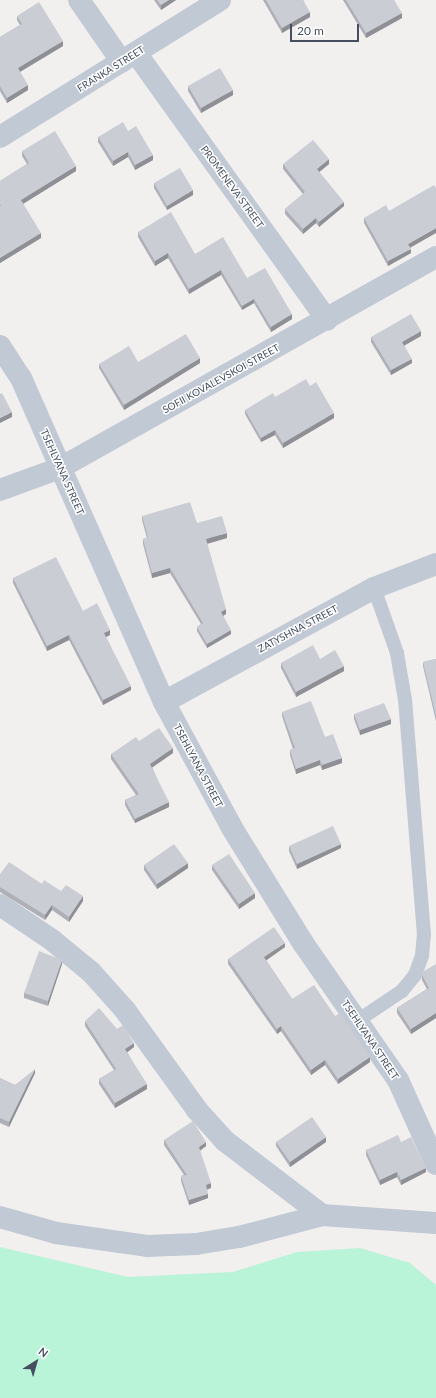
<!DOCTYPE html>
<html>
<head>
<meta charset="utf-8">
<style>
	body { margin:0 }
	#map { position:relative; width:436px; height:1398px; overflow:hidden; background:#f2efef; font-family:Lato,sans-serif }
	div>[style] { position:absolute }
	.green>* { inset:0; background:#b9f3d8 }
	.service>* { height:14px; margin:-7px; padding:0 7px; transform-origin:7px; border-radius:7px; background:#c1c9d5 }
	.minor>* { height:22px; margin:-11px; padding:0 11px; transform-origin:11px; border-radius:11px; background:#c1c9d5 }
	.wall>* { inset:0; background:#afb0b7 }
	.shaded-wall>* { inset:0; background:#8e9095 }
	.building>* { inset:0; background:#cbcdd5 }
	span { translate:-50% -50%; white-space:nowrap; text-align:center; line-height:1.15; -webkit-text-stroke:3px #fff; paint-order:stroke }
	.street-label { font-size:10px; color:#454f5f }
	.north { position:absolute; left:16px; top:1342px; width:40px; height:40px; -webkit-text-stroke:3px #fff; paint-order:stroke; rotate:37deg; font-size:11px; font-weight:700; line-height:16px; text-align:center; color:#454f5f }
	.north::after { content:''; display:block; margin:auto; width:14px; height:18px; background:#454f5f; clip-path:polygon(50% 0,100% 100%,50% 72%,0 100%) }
	.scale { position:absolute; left:290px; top:24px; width:69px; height:18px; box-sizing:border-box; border:2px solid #454f5f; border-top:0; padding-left:5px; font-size:12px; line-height:14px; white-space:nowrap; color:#454f5f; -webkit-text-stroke:3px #fff; paint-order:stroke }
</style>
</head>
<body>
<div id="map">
	<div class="green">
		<i style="clip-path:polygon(0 1247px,128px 1277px,233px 1272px,297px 1252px,360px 1248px,410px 1263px,436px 1285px,436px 1398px,0 1398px)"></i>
	</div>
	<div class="service">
		<i style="left:357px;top:1021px;width:54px;rotate:-33.7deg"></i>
		<i style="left:402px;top:991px;width:21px;rotate:-51deg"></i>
		<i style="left:415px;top:975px;width:20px;rotate:-70deg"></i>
		<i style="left:422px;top:956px;width:21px;rotate:-85deg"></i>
		<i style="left:424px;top:935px;width:236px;rotate:-94.6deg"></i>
		<i style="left:405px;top:700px;width:48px;rotate:-99.7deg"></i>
		<i style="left:397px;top:653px;width:69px;rotate:-109.5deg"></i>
	</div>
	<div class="minor">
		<i style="left:79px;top:0;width:75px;rotate:55.3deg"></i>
		<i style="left:136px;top:53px;width:328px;rotate:54.4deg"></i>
		<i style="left:0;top:137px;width:259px;rotate:-31.9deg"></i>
		<i style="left:0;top:346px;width:38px;rotate:57deg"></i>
		<i style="left:21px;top:378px;width:354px;rotate:66.2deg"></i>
		<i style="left:164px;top:702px;width:143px;rotate:61.6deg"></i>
		<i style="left:232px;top:828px;width:135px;rotate:58.3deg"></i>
		<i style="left:303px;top:943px;width:167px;rotate:55.3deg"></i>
		<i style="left:398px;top:1080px;width:92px;rotate:65.7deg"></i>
		<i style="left:0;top:490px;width:64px;rotate:-20.1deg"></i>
		<i style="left:60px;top:468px;width:431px;rotate:-29.3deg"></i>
		<i style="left:164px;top:702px;width:239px;rotate:-28.5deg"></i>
		<i style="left:374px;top:588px;width:66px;rotate:-21.2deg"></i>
		<i style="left:0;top:905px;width:63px;rotate:33.9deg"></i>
		<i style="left:52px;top:940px;width:50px;rotate:39.4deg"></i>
		<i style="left:91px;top:972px;width:51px;rotate:48.2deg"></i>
		<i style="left:125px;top:1010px;width:123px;rotate:54.2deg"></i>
		<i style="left:197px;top:1110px;width:42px;rotate:47.9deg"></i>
		<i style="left:225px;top:1141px;width:122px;rotate:37.3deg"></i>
		<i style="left:322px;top:1215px;width:114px;rotate:4deg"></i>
		<i style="left:0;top:1217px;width:58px;rotate:15.9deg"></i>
		<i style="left:56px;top:1233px;width:92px;rotate:8.1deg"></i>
		<i style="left:147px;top:1246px;width:49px;rotate:-2.3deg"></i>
		<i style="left:196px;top:1244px;width:44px;rotate:-9.2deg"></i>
		<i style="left:239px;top:1237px;width:86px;rotate:-14.8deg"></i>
	</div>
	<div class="wall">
		<i style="clip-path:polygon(154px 0,176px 0,161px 10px)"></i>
		<i style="clip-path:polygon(263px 0,303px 0,310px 17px,282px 33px)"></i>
		<i style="clip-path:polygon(343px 0,394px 0,402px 18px,366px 38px)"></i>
		<i style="clip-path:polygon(17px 16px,63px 46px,20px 72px,28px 90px,7px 103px,0 91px,0 37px,20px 25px,17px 20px)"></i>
		<i style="clip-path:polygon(188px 86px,233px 95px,201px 113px,188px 91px)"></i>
		<i style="clip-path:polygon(128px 131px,153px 160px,135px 170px,128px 157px,113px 166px,98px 142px,98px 137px)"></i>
		<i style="clip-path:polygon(22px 151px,76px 171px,23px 204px,41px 238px,0 263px,0 181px,27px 164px,22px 156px)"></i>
		<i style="clip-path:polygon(283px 164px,329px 164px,319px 172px,344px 206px,319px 227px,316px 223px,303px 234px,285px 214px,285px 209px,303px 194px,283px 169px)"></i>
		<i style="clip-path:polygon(154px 183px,193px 195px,167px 210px,154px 188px)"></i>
		<i style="clip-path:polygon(389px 211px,410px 248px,411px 253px,388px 266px,364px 223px,364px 218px)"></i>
		<i style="clip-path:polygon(138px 232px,195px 254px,247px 278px,292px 319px,271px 332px,254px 303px,242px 310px,221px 275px,189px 294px,168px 258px,155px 266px,138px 237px)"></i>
		<i style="clip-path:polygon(421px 336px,404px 345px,412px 363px,391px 375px,371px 342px,371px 337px)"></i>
		<i style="clip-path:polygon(138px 362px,200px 363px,124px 410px,99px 368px,99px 364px)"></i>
		<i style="clip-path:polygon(310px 386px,334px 418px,283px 448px,275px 435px,261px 442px,245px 414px,245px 410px,275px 397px)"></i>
		<i style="clip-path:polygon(142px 516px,197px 523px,227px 538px,207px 544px,226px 614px,223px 616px,231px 634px,207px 648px,197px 631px,197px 627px,201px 624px,170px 573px,152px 578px,143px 544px,143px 539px,147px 538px,142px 520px)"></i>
		<i style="clip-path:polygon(13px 578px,83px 611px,110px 635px,106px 637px,131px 690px,103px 705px,69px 640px,47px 651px,13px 583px)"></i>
		<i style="clip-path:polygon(320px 659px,344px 671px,296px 697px,281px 668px,281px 663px)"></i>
		<i style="clip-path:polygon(436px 659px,436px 721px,423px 666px,423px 662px)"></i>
		<i style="clip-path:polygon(282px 712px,325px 737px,342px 763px,322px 770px,320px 765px,296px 774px,290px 755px,290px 750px,293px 749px,282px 716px)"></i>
		<i style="clip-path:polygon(354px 714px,391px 724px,360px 735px,354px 719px)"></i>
		<i style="clip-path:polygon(139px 741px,173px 753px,152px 767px,169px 807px,135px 823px,125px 805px,125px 800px,136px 795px,111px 759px,111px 754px)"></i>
		<i style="clip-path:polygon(289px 846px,341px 848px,297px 869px,289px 851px)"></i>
		<i style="clip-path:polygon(144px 865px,188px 868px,157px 889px,144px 870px)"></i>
		<i style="clip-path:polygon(212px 865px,255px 898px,239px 909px,212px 870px)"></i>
		<i style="clip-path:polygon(0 874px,42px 884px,61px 891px,83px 901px,69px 922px,52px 910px,45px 920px,0 892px)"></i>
		<i style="clip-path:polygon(285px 947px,266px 960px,292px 999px,335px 1016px,370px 1062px,338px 1084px,325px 1065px,311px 1075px,281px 1031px,277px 1034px,228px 964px,228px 959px)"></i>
		<i style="clip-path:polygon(62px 964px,48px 1006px,24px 998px,24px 993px)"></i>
		<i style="clip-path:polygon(436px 964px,436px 1018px,411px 1034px,397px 1013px,397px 1008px,427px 989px,422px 980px,422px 975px)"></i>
		<i style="clip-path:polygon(85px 1021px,134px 1047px,127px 1052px,147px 1089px,115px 1108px,99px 1084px,99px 1079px,114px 1070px,85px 1026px)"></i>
		<i style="clip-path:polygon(35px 1073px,9px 1127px,0 1123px,0 1078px,15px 1085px)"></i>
		<i style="clip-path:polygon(164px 1140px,206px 1146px,200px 1151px,211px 1188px,207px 1189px,208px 1198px,189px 1205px,181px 1181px,181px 1176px,184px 1175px,164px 1145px)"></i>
		<i style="clip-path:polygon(276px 1142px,326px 1142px,290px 1167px,276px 1146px)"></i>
		<i style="clip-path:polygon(401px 1142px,426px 1172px,401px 1185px,397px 1177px,380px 1185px,366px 1155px,366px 1150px)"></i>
	</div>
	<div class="shaded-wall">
		<i style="clip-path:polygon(169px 0,176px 0,161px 10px,161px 5px)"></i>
		<i style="clip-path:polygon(310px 12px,310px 17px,282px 33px,282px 28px)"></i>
		<i style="clip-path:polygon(402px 13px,402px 18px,366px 38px,366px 33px)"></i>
		<i style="clip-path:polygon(63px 41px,63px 46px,18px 73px,18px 68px)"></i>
		<i style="clip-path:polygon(28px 85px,28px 90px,7px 103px,7px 98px)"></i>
		<i style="clip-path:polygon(233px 90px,233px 95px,201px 113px,201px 108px)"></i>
		<i style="clip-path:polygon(128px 152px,128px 157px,113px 166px,113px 161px)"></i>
		<i style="clip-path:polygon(153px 155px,153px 160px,135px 170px,135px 165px)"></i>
		<i style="clip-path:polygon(329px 159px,329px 164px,317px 174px,317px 169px)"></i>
		<i style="clip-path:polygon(76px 166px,76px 171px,21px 205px,21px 200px)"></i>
		<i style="clip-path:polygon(193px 190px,193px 195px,167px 210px,167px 206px)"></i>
		<i style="clip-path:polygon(344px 202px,344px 206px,319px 227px,319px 222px)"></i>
		<i style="clip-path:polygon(316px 218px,316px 223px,303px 234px,303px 229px)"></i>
		<i style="clip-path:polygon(436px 228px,436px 233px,408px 249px,408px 244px)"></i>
		<i style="clip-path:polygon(41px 233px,41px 238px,0 263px,0 258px)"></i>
		<i style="clip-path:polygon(411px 249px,411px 253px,388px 266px,388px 261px)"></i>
		<i style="clip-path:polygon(168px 253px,168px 258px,155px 266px,155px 261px)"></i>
		<i style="clip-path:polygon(221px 270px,221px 275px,189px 294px,189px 289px)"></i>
		<i style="clip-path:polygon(254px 299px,254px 303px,242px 310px,242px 306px)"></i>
		<i style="clip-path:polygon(292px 314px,292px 319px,271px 332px,271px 327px)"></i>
		<i style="clip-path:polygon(421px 331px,421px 336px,402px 347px,402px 342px)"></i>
		<i style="clip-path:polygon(200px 358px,200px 363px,124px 410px,124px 405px)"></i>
		<i style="clip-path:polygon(412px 359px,412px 363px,391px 375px,391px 370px)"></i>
		<i style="clip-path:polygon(12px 412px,12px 417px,0 423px,0 418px)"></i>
		<i style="clip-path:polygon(334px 413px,334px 418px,283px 448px,283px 443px)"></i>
		<i style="clip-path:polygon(275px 430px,275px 435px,261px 442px,261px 438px)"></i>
		<i style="clip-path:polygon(227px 533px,227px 538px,206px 544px,206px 539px)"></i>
		<i style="clip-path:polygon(170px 568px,170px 573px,152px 578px,152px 573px)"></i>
		<i style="clip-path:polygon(226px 609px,226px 614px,221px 617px,221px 612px)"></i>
		<i style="clip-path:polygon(110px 630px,110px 635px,104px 638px,104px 633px)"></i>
		<i style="clip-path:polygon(231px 630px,231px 634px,207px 648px,207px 644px)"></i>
		<i style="clip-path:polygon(69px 635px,69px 640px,47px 651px,47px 646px)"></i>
		<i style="clip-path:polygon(344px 666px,344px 671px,296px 697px,296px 692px)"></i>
		<i style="clip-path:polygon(131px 686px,131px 690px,103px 705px,103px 700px)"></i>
		<i style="clip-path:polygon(391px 719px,391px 724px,360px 735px,360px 730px)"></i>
		<i style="clip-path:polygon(173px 748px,173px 753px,150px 769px,150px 764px)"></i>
		<i style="clip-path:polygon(342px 758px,342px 763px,322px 770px,322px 765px)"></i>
		<i style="clip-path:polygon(320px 760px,320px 765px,296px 774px,296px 769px)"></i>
		<i style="clip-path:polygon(169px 802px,169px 807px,135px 823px,135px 819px)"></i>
		<i style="clip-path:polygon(341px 844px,341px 848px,297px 869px,297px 864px)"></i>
		<i style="clip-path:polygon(188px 863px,188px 868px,157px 889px,157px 884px)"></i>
		<i style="clip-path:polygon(255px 893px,255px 898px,239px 909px,239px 904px)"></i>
		<i style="clip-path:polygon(83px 896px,83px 901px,69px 922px,69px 917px)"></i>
		<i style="clip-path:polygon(52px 905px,52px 910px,45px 920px,45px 915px)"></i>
		<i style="clip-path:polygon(285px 943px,285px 947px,264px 962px,264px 957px)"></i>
		<i style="clip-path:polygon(62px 960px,62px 964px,48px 1006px,48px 1001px)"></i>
		<i style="clip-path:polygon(436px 1013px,436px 1018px,411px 1034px,411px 1029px)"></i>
		<i style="clip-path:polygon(281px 1026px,281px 1031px,277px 1034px,277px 1029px)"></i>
		<i style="clip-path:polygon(134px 1043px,134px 1047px,125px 1054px,125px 1049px)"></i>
		<i style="clip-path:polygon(370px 1057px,370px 1062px,338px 1084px,338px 1079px)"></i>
		<i style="clip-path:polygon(325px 1060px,325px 1065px,311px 1075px,311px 1070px)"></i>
		<i style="clip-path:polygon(35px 1069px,35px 1073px,9px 1127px,9px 1122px)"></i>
		<i style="clip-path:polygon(147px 1084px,147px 1089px,115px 1108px,115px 1103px)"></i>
		<i style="clip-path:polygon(326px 1137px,326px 1142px,290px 1167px,290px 1162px)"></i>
		<i style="clip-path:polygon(206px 1142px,206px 1146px,199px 1151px,199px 1147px)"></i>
		<i style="clip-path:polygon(426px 1168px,426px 1172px,401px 1185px,401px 1180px)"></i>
		<i style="clip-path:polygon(397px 1172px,397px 1177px,380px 1185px,380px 1180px)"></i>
		<i style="clip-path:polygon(211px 1183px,211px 1188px,206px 1190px,206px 1185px)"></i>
		<i style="clip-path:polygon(208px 1194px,208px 1198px,189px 1205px,189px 1200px)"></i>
	</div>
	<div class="building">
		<i style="clip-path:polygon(157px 0,169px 0,161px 5px)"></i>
		<i style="clip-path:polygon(266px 0,303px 0,310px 12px,282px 28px)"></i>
		<i style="clip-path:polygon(346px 0,394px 0,402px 13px,366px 33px)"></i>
		<i style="clip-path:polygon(39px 2px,63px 41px,18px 68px,28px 85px,7px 98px,0 86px,0 37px,22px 24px,17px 16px)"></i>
		<i style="clip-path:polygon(220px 68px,233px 90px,201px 108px,188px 86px)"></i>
		<i style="clip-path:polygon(123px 122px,128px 131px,136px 126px,153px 155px,135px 165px,128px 152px,113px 161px,98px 137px)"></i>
		<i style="clip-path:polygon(55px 131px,76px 166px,21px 200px,41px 233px,0 258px,0 206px,1px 206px,0 204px,0 181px,29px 163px,22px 151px)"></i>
		<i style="clip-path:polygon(313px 140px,329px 159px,317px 169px,344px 202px,319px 222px,316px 218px,303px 229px,285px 209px,305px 192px,283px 164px)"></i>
		<i style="clip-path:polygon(180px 168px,193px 190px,167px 206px,154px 183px)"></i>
		<i style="clip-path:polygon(434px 185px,436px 188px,436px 228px,408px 244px,411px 249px,388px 261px,364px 218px,386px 205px,389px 211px)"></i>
		<i style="clip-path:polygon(171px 212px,195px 254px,223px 237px,247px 278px,265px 268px,292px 314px,271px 327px,254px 299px,242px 306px,221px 270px,189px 289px,168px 253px,155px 261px,138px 232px)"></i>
		<i style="clip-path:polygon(411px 314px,421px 331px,402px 342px,412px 359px,391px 370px,371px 337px)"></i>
		<i style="clip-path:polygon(186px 334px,200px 358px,124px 405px,99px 364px,129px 346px,138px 362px)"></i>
		<i style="clip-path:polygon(306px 379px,310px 386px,316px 382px,334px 413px,283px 443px,275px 430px,261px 438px,245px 410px,273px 393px,275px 397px)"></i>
		<i style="clip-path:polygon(2px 393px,12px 412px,0 418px,0 394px)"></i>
		<i style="clip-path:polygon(190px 502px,197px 523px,222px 516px,227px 533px,206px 539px,226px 609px,221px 612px,231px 630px,207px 644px,197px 627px,203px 623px,170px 568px,152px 573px,143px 539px,148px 537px,142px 516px)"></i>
		<i style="clip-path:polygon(56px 557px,83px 611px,97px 603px,110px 630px,104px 633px,131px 686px,103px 700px,69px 635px,47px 646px,13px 578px)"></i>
		<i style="clip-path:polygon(313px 645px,320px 659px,335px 650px,344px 666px,296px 692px,281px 663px)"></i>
		<i style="clip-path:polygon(436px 659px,436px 716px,423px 662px)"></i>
		<i style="clip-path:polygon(311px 701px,325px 737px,333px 734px,342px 758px,322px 765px,320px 760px,296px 769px,290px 750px,295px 748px,282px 712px)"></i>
		<i style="clip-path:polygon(384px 703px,391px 719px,360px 730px,354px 714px)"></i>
		<i style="clip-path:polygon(159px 728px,173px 748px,150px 764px,169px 802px,135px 819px,125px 800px,139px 794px,111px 754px,136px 737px,139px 741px)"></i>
		<i style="clip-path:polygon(333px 826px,341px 844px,297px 864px,289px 846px)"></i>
		<i style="clip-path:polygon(174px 844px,188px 863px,157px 884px,144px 865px)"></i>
		<i style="clip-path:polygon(229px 854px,255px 893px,239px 904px,212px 865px)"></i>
		<i style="clip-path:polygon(9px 862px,42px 884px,44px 880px,61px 891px,66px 885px,83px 896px,69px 917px,52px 905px,45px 915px,0 887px,0 874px)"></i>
		<i style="clip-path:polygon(274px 927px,285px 943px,264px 957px,292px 999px,314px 985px,335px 1016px,340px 1013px,370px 1057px,338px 1079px,325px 1060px,311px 1070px,281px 1026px,277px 1029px,228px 959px)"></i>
		<i style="clip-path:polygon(39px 951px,62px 960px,48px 1001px,24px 993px)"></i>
		<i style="clip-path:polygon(436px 964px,436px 1013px,411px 1029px,397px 1008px,429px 988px,422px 975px,424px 971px)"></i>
		<i style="clip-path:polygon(99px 1008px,117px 1029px,123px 1025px,134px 1043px,125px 1049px,147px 1084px,115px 1103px,99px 1079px,116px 1069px,85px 1021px)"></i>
		<i style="clip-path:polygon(35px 1069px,9px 1122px,0 1118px,0 1078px,15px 1085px)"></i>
		<i style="clip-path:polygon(312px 1117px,326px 1137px,290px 1162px,276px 1142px)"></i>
		<i style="clip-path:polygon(193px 1121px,206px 1142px,199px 1147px,211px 1183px,206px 1185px,208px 1194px,189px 1200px,181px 1176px,187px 1175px,164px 1140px)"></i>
		<i style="clip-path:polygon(398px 1135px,401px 1142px,411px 1137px,426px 1168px,401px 1180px,397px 1172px,380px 1180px,366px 1150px)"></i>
	</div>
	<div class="street-label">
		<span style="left:111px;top:69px;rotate:-32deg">FRANKA STREET</span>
		<span style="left:232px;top:187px;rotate:54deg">PROMENEVA STREET</span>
		<span style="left:221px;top:379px;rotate:-29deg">SOFII KOVALEVSKOI STREET</span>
		<span style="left:62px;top:472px;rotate:66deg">TSEHLYANA STREET</span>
		<span style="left:298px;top:629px;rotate:-28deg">ZATYSHNA STREET</span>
		<span style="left:198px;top:766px;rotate:62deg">TSEHLYANA STREET</span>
		<span style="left:370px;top:1040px;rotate:56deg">TSEHLYANA STREET</span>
	</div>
	<div class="north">N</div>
	<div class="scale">20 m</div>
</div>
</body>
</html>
